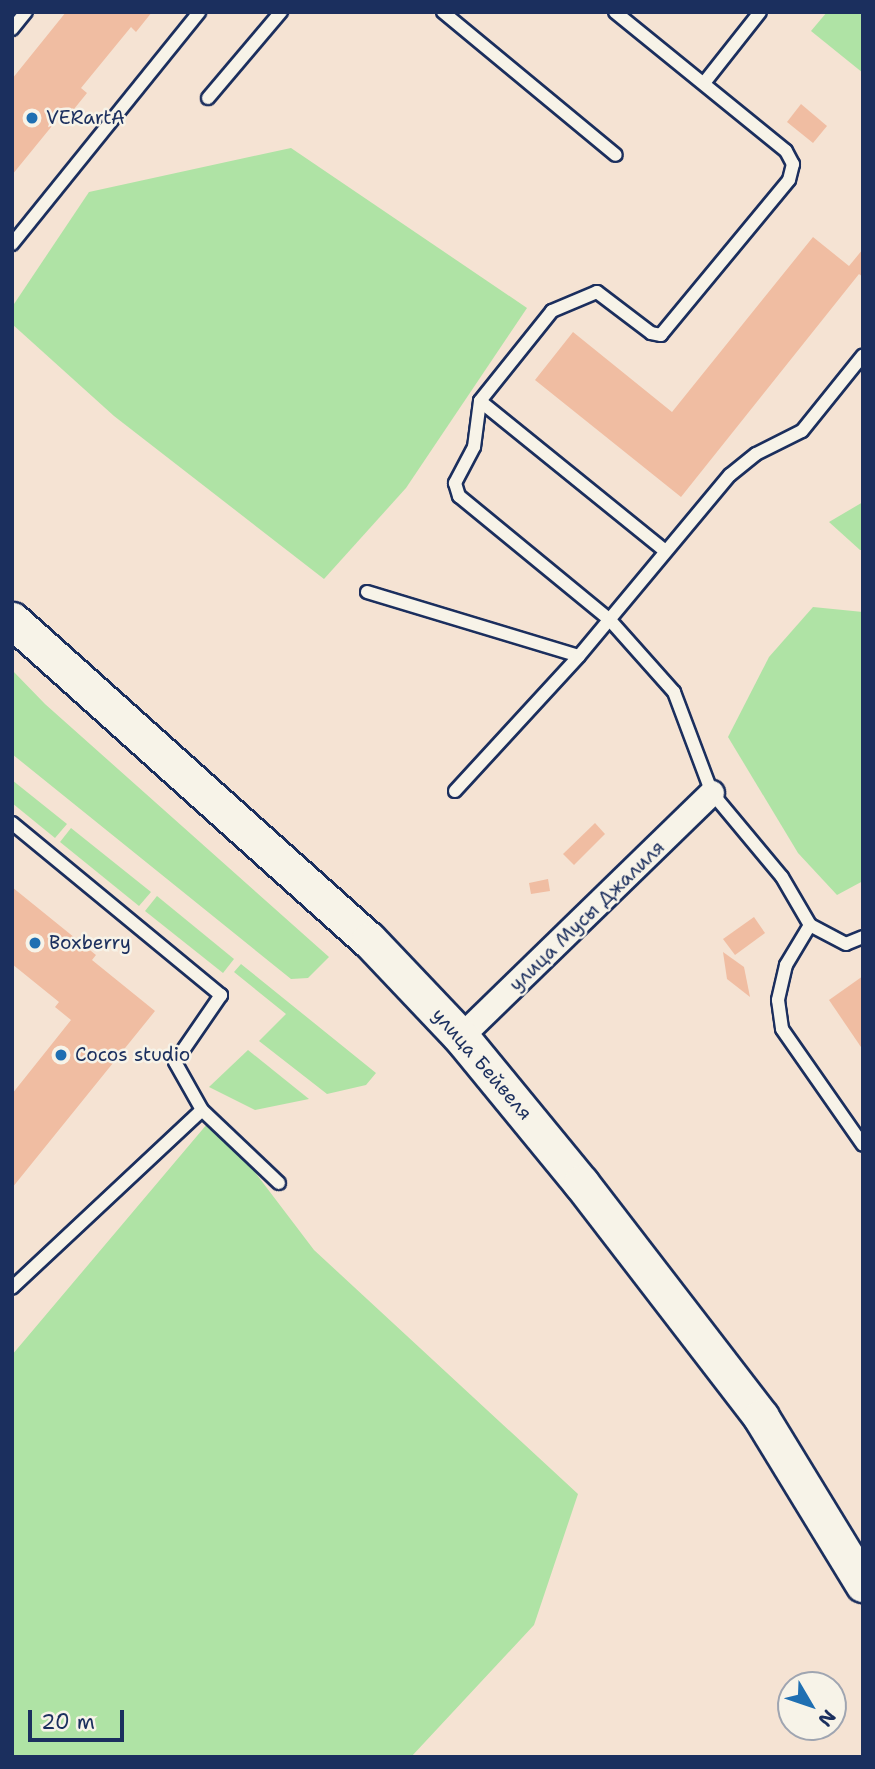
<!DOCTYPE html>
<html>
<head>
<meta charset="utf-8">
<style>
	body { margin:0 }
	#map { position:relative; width:875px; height:1769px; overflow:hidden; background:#f5e3d3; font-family:"Shantell Sans",sans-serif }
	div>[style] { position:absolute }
	.green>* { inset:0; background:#afe3a5 }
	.building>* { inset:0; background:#f0bda2 }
	.roads { filter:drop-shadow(2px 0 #1b2f5e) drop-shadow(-2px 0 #1b2f5e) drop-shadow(0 2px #1b2f5e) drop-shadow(0 -2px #1b2f5e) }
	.service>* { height:12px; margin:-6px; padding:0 6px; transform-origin:6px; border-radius:6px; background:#f7f3e8 }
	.minor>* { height:24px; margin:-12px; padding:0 12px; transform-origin:12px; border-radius:12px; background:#f7f3e8 }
	.secondary>* { height:35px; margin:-17.5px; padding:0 17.5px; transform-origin:17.5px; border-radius:17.5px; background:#f7f3e8 }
	.dots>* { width:19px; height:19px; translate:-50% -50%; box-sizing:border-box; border:4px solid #f7f3e8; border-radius:50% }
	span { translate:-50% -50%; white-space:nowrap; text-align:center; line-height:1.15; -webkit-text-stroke:5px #f7f3e8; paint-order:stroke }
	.poi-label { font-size:19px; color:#1b2f5e }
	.left { translate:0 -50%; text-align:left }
	.street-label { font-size:19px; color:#1b2f5e }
	.frame { position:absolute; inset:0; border:14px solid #1b2f5e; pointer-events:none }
	.north { position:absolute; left:777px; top:1671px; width:70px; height:70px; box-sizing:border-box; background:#f7f3e8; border:2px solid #9fa5b1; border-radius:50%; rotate:129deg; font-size:19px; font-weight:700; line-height:28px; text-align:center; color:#1b2f5e }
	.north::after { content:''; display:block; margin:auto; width:24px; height:32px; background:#1f6fb2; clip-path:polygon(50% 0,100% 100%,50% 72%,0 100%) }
	.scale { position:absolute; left:28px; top:1710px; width:96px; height:32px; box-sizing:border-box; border:4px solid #1b2f5e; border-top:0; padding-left:9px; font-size:21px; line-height:24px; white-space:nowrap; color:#1b2f5e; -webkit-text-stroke:5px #f7f3e8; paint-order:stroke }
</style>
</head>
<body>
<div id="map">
	<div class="green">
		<i style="clip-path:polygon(827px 12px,863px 12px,863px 73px,811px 31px)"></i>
		<i style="clip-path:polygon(291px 148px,527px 308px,406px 488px,324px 579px,114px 416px,12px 324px,12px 307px,89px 192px)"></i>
		<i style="clip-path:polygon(863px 502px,863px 550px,860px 550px,829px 522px)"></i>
		<i style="clip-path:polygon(813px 607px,863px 612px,863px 881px,837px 895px,798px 853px,728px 737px,769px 657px)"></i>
		<i style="clip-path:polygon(12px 670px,45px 704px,329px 957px,308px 978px,291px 979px,12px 754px)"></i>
		<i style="clip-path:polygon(12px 780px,67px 824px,55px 838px,12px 803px)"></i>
		<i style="clip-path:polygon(71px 828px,151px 892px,139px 906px,60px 842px)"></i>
		<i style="clip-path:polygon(157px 896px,234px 959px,223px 973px,145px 911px)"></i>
		<i style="clip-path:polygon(241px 964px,376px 1073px,366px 1085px,327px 1094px,259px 1041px,286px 1014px,234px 972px)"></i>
		<i style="clip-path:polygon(248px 1050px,309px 1099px,255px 1110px,209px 1087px)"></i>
		<i style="clip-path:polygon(213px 1117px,314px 1250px,578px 1494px,534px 1625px,411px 1757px,12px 1757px,12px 1355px)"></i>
	</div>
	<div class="building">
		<i style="clip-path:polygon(66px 12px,152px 12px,136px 32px,131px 27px,81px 88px,87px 93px,70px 114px,65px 110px,12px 175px,12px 79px)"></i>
		<i style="clip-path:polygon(801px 104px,827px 126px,813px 143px,787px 122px)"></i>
		<i style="clip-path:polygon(813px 237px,849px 266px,863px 249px,863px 277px,859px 274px,681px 497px,535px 380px,573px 332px,672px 412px)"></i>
		<i style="clip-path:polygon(595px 823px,605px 834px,574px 865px,563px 854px)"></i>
		<i style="clip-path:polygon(548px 879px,550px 891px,531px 894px,529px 883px)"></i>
		<i style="clip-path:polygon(12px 887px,96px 955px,92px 960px,155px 1011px,12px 1188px,12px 1094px,71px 1020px,55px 1007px,59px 1002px,12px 964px)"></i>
		<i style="clip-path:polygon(754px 917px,765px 933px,735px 955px,723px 939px)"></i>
		<i style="clip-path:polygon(723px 952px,744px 967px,750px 997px,727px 979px)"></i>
		<i style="clip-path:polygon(863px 976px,863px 1050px,829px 1000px)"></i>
	</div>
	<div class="roads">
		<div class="service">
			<i style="left:443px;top:12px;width:224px;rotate:39.6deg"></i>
			<i style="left:615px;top:12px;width:220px;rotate:39.1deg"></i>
			<i style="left:786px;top:151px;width:15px;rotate:62deg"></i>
			<i style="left:793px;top:164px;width:16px;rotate:104deg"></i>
			<i style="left:789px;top:180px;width:201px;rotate:129.6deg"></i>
			<i style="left:661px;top:335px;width:10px;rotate:-169deg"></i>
			<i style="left:651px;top:333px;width:68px;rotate:-142.8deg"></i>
			<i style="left:597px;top:292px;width:49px;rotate:157.1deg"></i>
			<i style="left:552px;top:311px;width:115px;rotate:128.7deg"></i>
			<i style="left:480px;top:401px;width:46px;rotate:97.4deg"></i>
			<i style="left:474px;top:447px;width:41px;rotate:117.8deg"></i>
			<i style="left:455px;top:483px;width:14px;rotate:73deg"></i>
			<i style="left:459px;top:496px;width:194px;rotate:39.4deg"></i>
			<i style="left:609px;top:619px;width:98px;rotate:48.3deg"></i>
			<i style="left:674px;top:692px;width:108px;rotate:69.4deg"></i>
			<i style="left:712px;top:793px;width:109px;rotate:50.2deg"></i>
			<i style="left:782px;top:877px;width:56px;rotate:59.7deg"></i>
			<i style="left:12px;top:29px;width:22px;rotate:-51deg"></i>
			<i style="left:704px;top:83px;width:90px;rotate:-51.7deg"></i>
			<i style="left:208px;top:98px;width:113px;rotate:-49.7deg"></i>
			<i style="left:12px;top:244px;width:298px;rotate:-51.1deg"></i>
			<i style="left:480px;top:401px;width:238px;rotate:39deg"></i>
			<i style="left:367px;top:592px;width:221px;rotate:16.8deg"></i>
			<i style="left:455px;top:791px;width:183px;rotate:-47.4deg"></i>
			<i style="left:579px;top:656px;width:236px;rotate:-50.2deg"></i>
			<i style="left:730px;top:475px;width:33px;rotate:-39deg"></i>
			<i style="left:756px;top:454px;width:51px;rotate:-26.6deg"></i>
			<i style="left:802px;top:431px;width:97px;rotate:-51.2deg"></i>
			<i style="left:12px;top:823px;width:271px;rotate:39.5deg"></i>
			<i style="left:221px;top:995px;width:81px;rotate:124.5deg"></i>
			<i style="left:175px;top:1062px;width:55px;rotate:60.6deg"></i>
			<i style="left:202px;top:1110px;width:260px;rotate:136.9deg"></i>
			<i style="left:863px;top:937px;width:18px;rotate:158deg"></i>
			<i style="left:846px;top:944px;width:41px;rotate:-152.2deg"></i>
			<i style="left:810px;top:925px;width:47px;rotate:121deg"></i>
			<i style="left:786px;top:965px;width:36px;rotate:103deg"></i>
			<i style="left:778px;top:1000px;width:29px;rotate:82deg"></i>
			<i style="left:782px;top:1029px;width:141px;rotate:55.1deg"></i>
			<i style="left:202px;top:1110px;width:106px;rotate:43.5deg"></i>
		</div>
		<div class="minor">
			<i style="left:461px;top:1037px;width:350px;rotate:-44.2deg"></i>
		</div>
		<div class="secondary">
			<i style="left:12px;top:620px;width:479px;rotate:41.9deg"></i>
			<i style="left:369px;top:940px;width:134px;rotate:46.5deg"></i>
			<i style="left:461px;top:1037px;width:189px;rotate:50.6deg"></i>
			<i style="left:581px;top:1183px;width:295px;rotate:52.4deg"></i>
			<i style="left:761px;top:1417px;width:196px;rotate:58.6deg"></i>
		</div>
	</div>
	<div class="dots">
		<i style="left:32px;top:118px;background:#1f6fb2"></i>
		<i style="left:35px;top:943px;background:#1f6fb2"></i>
		<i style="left:61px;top:1055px;background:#1f6fb2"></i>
	</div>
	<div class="poi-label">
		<span class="left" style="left:46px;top:118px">VERartA</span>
		<span class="left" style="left:49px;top:943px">Boxberry</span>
		<span class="left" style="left:75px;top:1055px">Cocos studio</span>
	</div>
	<div class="street-label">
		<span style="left:587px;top:916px;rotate:-44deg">улица Мусы Джалиля</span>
		<span style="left:482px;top:1064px;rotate:49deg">улица Бейвеля</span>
	</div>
	<div class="frame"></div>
	<div class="north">N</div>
	<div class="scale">20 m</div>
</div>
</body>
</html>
